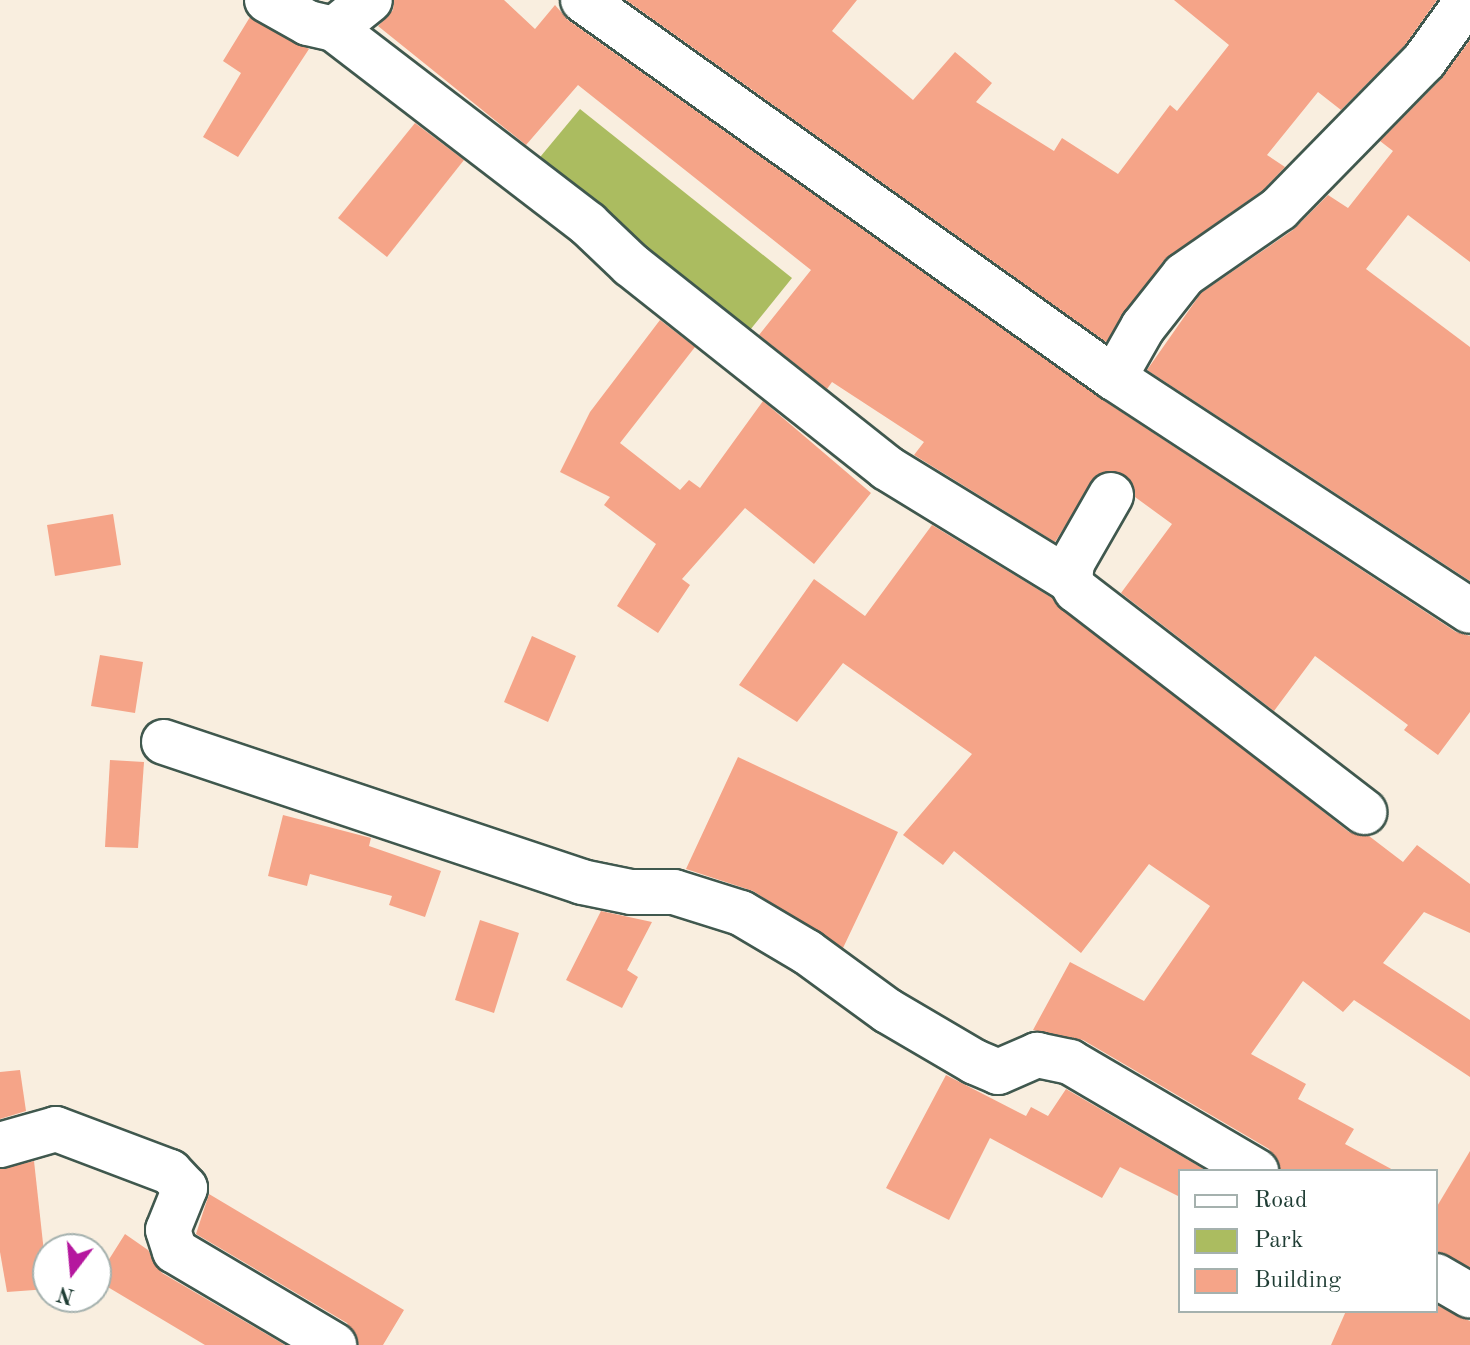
<!DOCTYPE html>
<html>
<head>
<meta charset="utf-8">
<style>
	body { margin:0 }
	#map { position:relative; width:1470px; height:1345px; overflow:hidden; background:#f9eedf; font-family:"Old Standard TT",serif }
	div>[style] { position:absolute }
	.green>* { inset:0; background:#abbc60 }
	.building>* { inset:0; background:#f5a488 }
	.roads { filter:drop-shadow(2px 0 #40584e) drop-shadow(-2px 0 #40584e) drop-shadow(0 2px #40584e) drop-shadow(0 -2px #40584e) }
	.street>* { height:44px; margin:-22px; padding:0 22px; transform-origin:22px; border-radius:22px; background:#fff }
	span { translate:-50% -50%; white-space:nowrap; text-align:center; line-height:1.15; -webkit-text-stroke:8px #fff; paint-order:stroke }
	.legend { position:absolute; left:1178px; top:1169px; width:260px; height:144px; box-sizing:border-box; background:#fff; border:2px solid #a5b1ae; margin:0; padding:10px 14px; list-style:none; font-size:24px; color:#1f3d34 }
	.legend li { display:flex; align-items:center; gap:16px; height:40px }
	.legend b { width:40px; border:2px solid #a5b1ae }
	.north { position:absolute; left:32px; top:1233px; width:80px; height:80px; box-sizing:border-box; background:#fff; border:2px solid #a5b1ae; border-radius:50%; rotate:196deg; font-size:22px; font-weight:700; line-height:32px; text-align:center; color:#1f3d34 }
	.north::after { content:''; display:block; margin:auto; width:28px; height:36px; background:#b5179e; clip-path:polygon(50% 0,100% 100%,50% 72%,0 100%) }
</style>
</head>
<body>
<div id="map">
	<div class="green">
		<i style="clip-path:polygon(580px 109px,792px 278px,746px 335px,531px 168px)"></i>
	</div>
	<div class="building">
		<i style="clip-path:polygon(394px 0,504px 0,535px 29px,555px 5px,568px 20px,1100px 398px,1456px 632px,1470px 636px,1470px 712px,1438px 755px,1404px 730px,1408px 725px,1315px 656px,1274px 711px,1121px 593px,1172px 524px,1135px 497px,1124px 474px,1098px 474px,1055px 542px,914px 455px,924px 442px,832px 382px,827px 389px,759px 335px,811px 270px,578px 85px,526px 145px,378px 26px,393px 10px)"></i>
		<i style="clip-path:polygon(626px 0,857px 0,832px 31px,913px 100px,955px 52px,992px 83px,976px 102px,1054px 151px,1062px 138px,1118px 174px,1170px 105px,1177px 111px,1229px 45px,1174px 0,1437px 0,1405px 45px,1341px 110px,1318px 92px,1267px 155px,1285px 167px,1263px 190px,1165px 259px,1106px 342px)"></i>
		<i style="clip-path:polygon(250px 17px,309px 49px,238px 157px,203px 137px,241px 73px,223px 61px)"></i>
		<i style="clip-path:polygon(1470px 40px,1470px 262px,1408px 215px,1366px 269px,1470px 347px,1470px 581px,1147px 370px,1201px 293px,1293px 230px,1328px 195px,1348px 208px,1393px 151px,1380px 141px,1442px 78px)"></i>
		<i style="clip-path:polygon(415px 123px,464px 160px,387px 257px,338px 218px)"></i>
		<i style="clip-path:polygon(660px 320px,695px 347px,620px 443px,680px 490px,689px 480px,700px 488px,763px 401px,871px 493px,814px 564px,745px 508px,682px 579px,690px 585px,658px 633px,617px 606px,656px 544px,604px 505px,610px 497px,560px 472px,590px 412px)"></i>
		<i style="clip-path:polygon(113px 514px,121px 565px,55px 576px,47px 525px)"></i>
		<i style="clip-path:polygon(932px 525px,1052px 598px,1349px 832px,1369px 836px,1403px 862px,1417px 845px,1470px 884px,1470px 933px,1424px 912px,1383px 963px,1470px 1020px,1470px 1077px,1354px 1000px,1343px 1012px,1303px 981px,1251px 1054px,1306px 1084px,1298px 1099px,1354px 1129px,1345px 1144px,1395px 1171px,1281px 1171px,1269px 1149px,1083px 1040px,1033px 1030px,1070px 962px,1144px 1001px,1210px 906px,1149px 864px,1081px 953px,954px 851px,943px 865px,903px 835px,972px 754px,843px 663px,797px 722px,739px 685px,814px 579px,865px 616px)"></i>
		<i style="clip-path:polygon(532px 636px,576px 656px,548px 722px,504px 702px)"></i>
		<i style="clip-path:polygon(100px 655px,143px 662px,135px 713px,91px 706px)"></i>
		<i style="clip-path:polygon(738px 757px,898px 832px,843px 948px,753px 891px,686px 869px)"></i>
		<i style="clip-path:polygon(110px 760px,144px 762px,138px 848px,105px 847px)"></i>
		<i style="clip-path:polygon(283px 815px,371px 838px,369px 846px,441px 871px,425px 917px,389px 905px,392px 896px,310px 874px,307px 886px,268px 876px)"></i>
		<i style="clip-path:polygon(601px 911px,652px 922px,627px 970px,638px 977px,622px 1008px,566px 980px)"></i>
		<i style="clip-path:polygon(480px 920px,519px 933px,494px 1013px,455px 1000px)"></i>
		<i style="clip-path:polygon(20px 1070px,26px 1111px,0 1119px,0 1072px)"></i>
		<i style="clip-path:polygon(946px 1075px,1026px 1116px,1031px 1107px,1048px 1116px,1066px 1089px,1207px 1171px,1180px 1171px,1180px 1197px,1120px 1167px,1102px 1198px,990px 1138px,949px 1220px,886px 1188px)"></i>
		<i style="clip-path:polygon(1470px 1151px,1470px 1267px,1436px 1251px,1436px 1208px)"></i>
		<i style="clip-path:polygon(34px 1161px,48px 1289px,7px 1292px,0 1252px,0 1169px)"></i>
		<i style="clip-path:polygon(209px 1194px,404px 1310px,383px 1345px,359px 1345px,347px 1323px,196px 1234px)"></i>
		<i style="clip-path:polygon(125px 1234px,148px 1250px,162px 1273px,285px 1345px,205px 1345px,96px 1280px)"></i>
		<i style="clip-path:polygon(1436px 1305px,1470px 1321px,1470px 1345px,1331px 1345px,1346px 1311px,1436px 1311px)"></i>
	</div>
	<div class="roads">
		<div class="street">
			<i style="left:267px;top:0;width:47px;rotate:29.3deg"></i>
			<i style="left:308px;top:23px;width:27px;rotate:13deg"></i>
			<i style="left:334px;top:29px;width:46px;rotate:-38.9deg"></i>
			<i style="left:583px;top:0;width:652px;rotate:35.45deg"></i>
			<i style="left:1114px;top:378px;width:425px;rotate:33.2deg"></i>
			<i style="left:334px;top:29px;width:320px;rotate:37.5deg"></i>
			<i style="left:588px;top:224px;width:59px;rotate:43.6deg"></i>
			<i style="left:631px;top:265px;width:327px;rotate:38.4deg"></i>
			<i style="left:887px;top:468px;width:215px;rotate:31.5deg"></i>
			<i style="left:1114px;top:378px;width:59px;rotate:-60.4deg"></i>
			<i style="left:1143px;top:327px;width:66px;rotate:-51.7deg"></i>
			<i style="left:1184px;top:275px;width:116px;rotate:-34.8deg"></i>
			<i style="left:1279px;top:209px;width:207px;rotate:-45.6deg"></i>
			<i style="left:1424px;top:61px;width:75px;rotate:-54.2deg"></i>
			<i style="left:1111px;top:495px;width:78px;rotate:119.8deg"></i>
			<i style="left:1072px;top:563px;width:17px;rotate:97deg"></i>
			<i style="left:1070px;top:580px;width:12px;rotate:59deg"></i>
			<i style="left:1076px;top:590px;width:364px;rotate:37.6deg"></i>
			<i style="left:164px;top:742px;width:441px;rotate:18.5deg"></i>
			<i style="left:582px;top:882px;width:50px;rotate:11.5deg"></i>
			<i style="left:631px;top:892px;width:43px"></i>
			<i style="left:674px;top:892px;width:70px;rotate:17.4deg"></i>
			<i style="left:741px;top:913px;width:77px;rotate:30.6deg"></i>
			<i style="left:807px;top:952px;width:100px;rotate:36.1deg"></i>
			<i style="left:888px;top:1011px;width:101px;rotate:30.4deg"></i>
			<i style="left:975px;top:1062px;width:25px;rotate:23deg"></i>
			<i style="left:998px;top:1072px;width:43px;rotate:-23.6deg"></i>
			<i style="left:1037px;top:1055px;width:34px;rotate:12deg"></i>
			<i style="left:1070px;top:1062px;width:216px;rotate:30.4deg"></i>
			<i style="left:0;top:1145px;width:58px;rotate:-15.9deg"></i>
			<i style="left:56px;top:1129px;width:122px;rotate:20.7deg"></i>
			<i style="left:170px;top:1172px;width:22px;rotate:47deg"></i>
			<i style="left:185px;top:1188px;width:45px;rotate:112deg"></i>
			<i style="left:168px;top:1230px;width:22px;rotate:72deg"></i>
			<i style="left:175px;top:1251px;width:185px;rotate:30.6deg"></i>
			<i style="left:1436px;top:1276px;width:39px;rotate:30deg"></i>
		</div>
	</div>
	<ul class="legend">
	<li><b style="height:10px;background:#fff"></b>Road</li>
	<li><b style="height:22px;background:#abbc60"></b>Park</li>
	<li><b style="height:22px;background:#f5a488"></b>Building</li>
	</ul>
	<div class="north">N</div>
</div>
</body>
</html>
